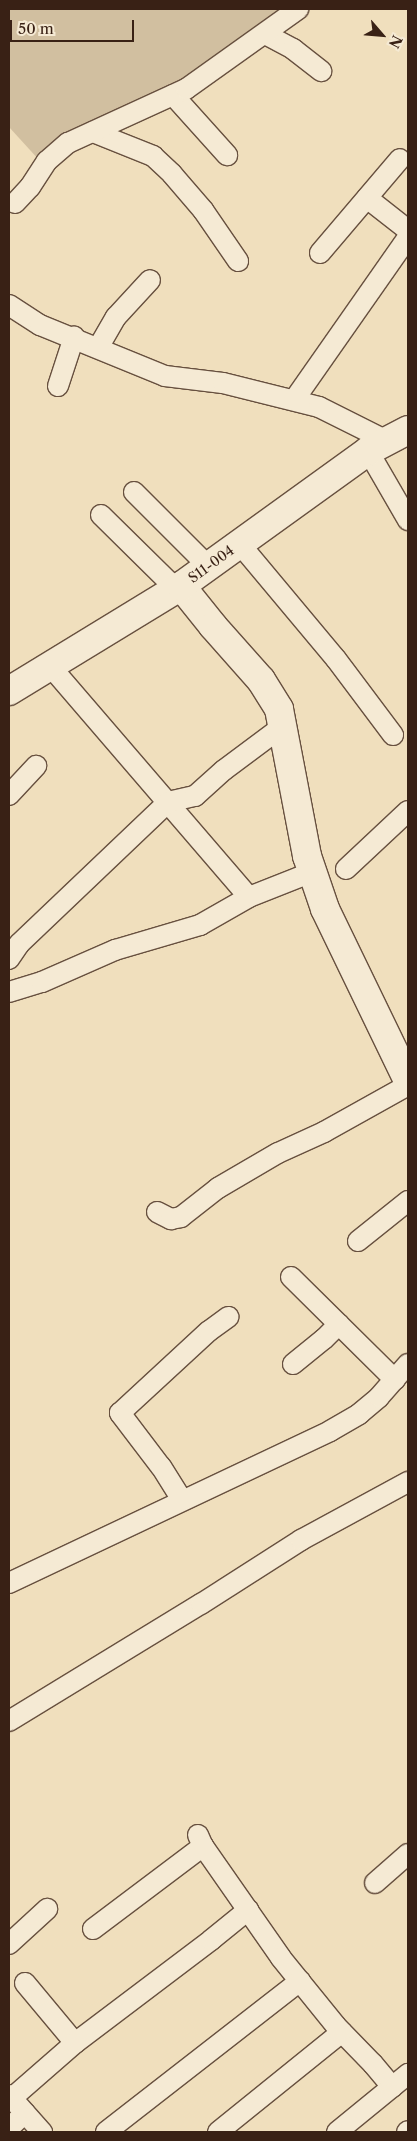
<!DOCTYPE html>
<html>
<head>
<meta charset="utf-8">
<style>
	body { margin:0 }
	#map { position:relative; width:417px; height:2141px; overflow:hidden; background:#f0dfbd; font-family:"Libre Caslon Text",serif }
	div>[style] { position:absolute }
	.green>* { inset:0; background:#d1bfa0 }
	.roads { filter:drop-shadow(1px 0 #67503f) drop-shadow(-1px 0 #67503f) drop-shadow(0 1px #67503f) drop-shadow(0 -1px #67503f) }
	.street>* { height:20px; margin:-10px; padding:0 10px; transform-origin:10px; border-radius:10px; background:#f5ead4 }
	.secondary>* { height:28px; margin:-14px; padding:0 14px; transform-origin:14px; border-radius:14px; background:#f5ead4 }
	span { translate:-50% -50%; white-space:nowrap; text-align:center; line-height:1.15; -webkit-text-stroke:4px #f5ead4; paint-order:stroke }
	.street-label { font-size:14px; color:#392115 }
	.frame { position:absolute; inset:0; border:10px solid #392115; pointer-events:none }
	.north { position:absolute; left:357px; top:10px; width:50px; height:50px; -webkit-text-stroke:4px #f5ead4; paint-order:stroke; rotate:117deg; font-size:14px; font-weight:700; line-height:20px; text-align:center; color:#392115 }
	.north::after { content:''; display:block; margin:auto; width:18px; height:22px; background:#392115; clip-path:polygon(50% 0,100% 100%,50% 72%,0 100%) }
	.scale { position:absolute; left:10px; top:20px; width:124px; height:22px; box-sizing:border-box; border:2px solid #392115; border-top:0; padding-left:6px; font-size:15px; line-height:18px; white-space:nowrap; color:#392115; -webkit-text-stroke:4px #f5ead4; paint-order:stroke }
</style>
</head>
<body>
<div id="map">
	<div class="green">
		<i style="clip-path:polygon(9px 9px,284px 9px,205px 68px,40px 161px,9px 127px)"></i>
	</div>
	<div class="roads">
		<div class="street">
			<i style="left:265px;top:34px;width:32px;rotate:28deg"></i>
			<i style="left:293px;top:49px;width:36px;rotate:38deg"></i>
			<i style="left:173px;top:95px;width:81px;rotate:48deg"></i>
			<i style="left:93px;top:132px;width:65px;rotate:21.8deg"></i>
			<i style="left:153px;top:156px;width:26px;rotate:43deg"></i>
			<i style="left:172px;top:174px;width:48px;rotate:49.3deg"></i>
			<i style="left:203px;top:210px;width:62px;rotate:55.5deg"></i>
			<i style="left:367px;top:198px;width:52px;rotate:38deg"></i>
			<i style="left:15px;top:203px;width:22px;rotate:-47deg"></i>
			<i style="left:30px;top:187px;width:31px;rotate:-57deg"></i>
			<i style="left:47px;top:161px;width:28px;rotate:-41deg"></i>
			<i style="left:68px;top:143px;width:130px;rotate:-24.6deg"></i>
			<i style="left:186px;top:89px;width:138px;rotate:-35.5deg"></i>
			<i style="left:320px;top:253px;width:123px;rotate:-49.6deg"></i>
			<i style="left:9px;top:305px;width:37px;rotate:33deg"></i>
			<i style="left:40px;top:325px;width:135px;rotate:22.2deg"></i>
			<i style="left:165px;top:376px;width:58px;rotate:6.9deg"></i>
			<i style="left:223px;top:383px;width:99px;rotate:14deg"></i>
			<i style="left:319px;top:407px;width:78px;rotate:26.6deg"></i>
			<i style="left:98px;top:348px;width:36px;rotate:-60deg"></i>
			<i style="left:116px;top:317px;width:50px;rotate:-47.4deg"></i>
			<i style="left:58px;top:386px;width:52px;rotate:-71.9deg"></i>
			<i style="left:294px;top:400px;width:199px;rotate:-55deg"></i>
			<i style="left:368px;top:451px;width:80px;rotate:59.9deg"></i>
			<i style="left:134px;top:492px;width:105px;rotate:45deg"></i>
			<i style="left:101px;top:515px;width:105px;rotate:44.6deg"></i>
			<i style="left:239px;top:543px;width:151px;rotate:50.1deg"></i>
			<i style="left:336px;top:659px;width:95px;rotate:53.1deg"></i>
			<i style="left:51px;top:667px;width:303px;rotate:49.3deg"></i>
			<i style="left:9px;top:795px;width:40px;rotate:-47deg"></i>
			<i style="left:346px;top:869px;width:85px;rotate:-43.1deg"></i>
			<i style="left:9px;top:959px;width:18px;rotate:-56deg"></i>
			<i style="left:19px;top:944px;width:206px;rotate:-43.6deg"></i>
			<i style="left:168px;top:802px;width:28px;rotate:-13deg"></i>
			<i style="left:195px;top:796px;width:39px;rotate:-42deg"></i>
			<i style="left:224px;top:770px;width:74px;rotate:-36.7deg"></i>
			<i style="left:9px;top:992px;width:34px;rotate:-17deg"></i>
			<i style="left:42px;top:982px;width:80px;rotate:-23.7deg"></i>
			<i style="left:115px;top:950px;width:89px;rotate:-16.4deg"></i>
			<i style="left:200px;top:925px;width:56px;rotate:-29.7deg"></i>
			<i style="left:249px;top:897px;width:68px;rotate:-21.6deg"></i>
			<i style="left:157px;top:1212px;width:16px;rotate:27deg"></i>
			<i style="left:171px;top:1219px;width:10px;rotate:-11deg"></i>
			<i style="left:181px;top:1217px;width:47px;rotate:-38.1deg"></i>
			<i style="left:218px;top:1188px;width:69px;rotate:-30.3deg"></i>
			<i style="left:278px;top:1153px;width:51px;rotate:-24.5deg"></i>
			<i style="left:324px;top:1132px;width:96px;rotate:-29.2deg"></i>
			<i style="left:358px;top:1241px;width:64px;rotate:-38.7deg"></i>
			<i style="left:291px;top:1277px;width:146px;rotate:44.7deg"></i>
			<i style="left:293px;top:1364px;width:40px;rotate:-39deg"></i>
			<i style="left:324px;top:1339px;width:21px;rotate:-45deg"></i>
			<i style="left:182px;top:1500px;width:39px;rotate:-122deg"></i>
			<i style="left:161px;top:1467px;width:68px;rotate:-127.2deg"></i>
			<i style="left:120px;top:1413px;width:121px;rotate:-42.7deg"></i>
			<i style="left:209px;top:1331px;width:24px;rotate:-36deg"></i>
			<i style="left:9px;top:1583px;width:355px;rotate:-25.3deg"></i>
			<i style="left:330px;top:1431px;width:34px;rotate:-30deg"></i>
			<i style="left:359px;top:1414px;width:26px;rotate:-40deg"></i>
			<i style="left:379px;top:1397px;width:44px;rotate:-48.7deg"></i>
			<i style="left:9px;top:1721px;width:225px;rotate:-31.4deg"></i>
			<i style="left:201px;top:1604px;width:119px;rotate:-32.6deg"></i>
			<i style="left:301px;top:1540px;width:122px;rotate:-28.5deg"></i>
			<i style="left:198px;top:1835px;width:12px;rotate:66deg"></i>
			<i style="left:203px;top:1846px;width:136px;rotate:55.1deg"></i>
			<i style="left:281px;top:1958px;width:87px;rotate:51deg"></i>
			<i style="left:336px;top:2026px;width:53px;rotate:45.8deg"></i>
			<i style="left:373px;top:2064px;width:30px;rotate:50deg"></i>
			<i style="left:375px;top:1883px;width:44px;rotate:-41.3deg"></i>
			<i style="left:93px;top:1929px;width:138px;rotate:-37deg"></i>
			<i style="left:9px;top:1944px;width:52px;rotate:-42.6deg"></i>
			<i style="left:25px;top:1983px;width:78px;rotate:50.2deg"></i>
			<i style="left:9px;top:2095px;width:50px;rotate:48.3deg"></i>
			<i style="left:12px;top:2098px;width:84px;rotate:-41.1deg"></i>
			<i style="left:75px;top:2043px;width:171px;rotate:-37.1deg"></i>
			<i style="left:211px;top:1940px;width:48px;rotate:-39deg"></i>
			<i style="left:9px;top:2128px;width:22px;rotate:-43deg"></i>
			<i style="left:106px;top:2132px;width:246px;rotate:-37.9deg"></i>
			<i style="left:218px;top:2132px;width:159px;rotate:-38.9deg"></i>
			<i style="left:337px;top:2132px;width:92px;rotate:-39.2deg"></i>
			<i style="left:407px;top:2132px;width:1px;rotate:-45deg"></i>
		</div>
		<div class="secondary">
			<i style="left:181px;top:586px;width:51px;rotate:51.3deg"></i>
			<i style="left:213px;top:626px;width:72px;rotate:48.4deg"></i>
			<i style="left:261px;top:680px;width:34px;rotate:58deg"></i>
			<i style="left:279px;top:709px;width:150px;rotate:79.2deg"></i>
			<i style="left:307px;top:856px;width:56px;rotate:71.2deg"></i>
			<i style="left:325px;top:909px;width:191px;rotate:64.2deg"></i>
			<i style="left:9px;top:691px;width:202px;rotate:-31.4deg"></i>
			<i style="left:181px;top:586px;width:231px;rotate:-35.8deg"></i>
			<i style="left:368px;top:451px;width:45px;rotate:-27.7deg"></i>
		</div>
	</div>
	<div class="street-label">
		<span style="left:211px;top:564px;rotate:-36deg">S11-004</span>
	</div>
	<div class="frame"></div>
	<div class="north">N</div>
	<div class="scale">50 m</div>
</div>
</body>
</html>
